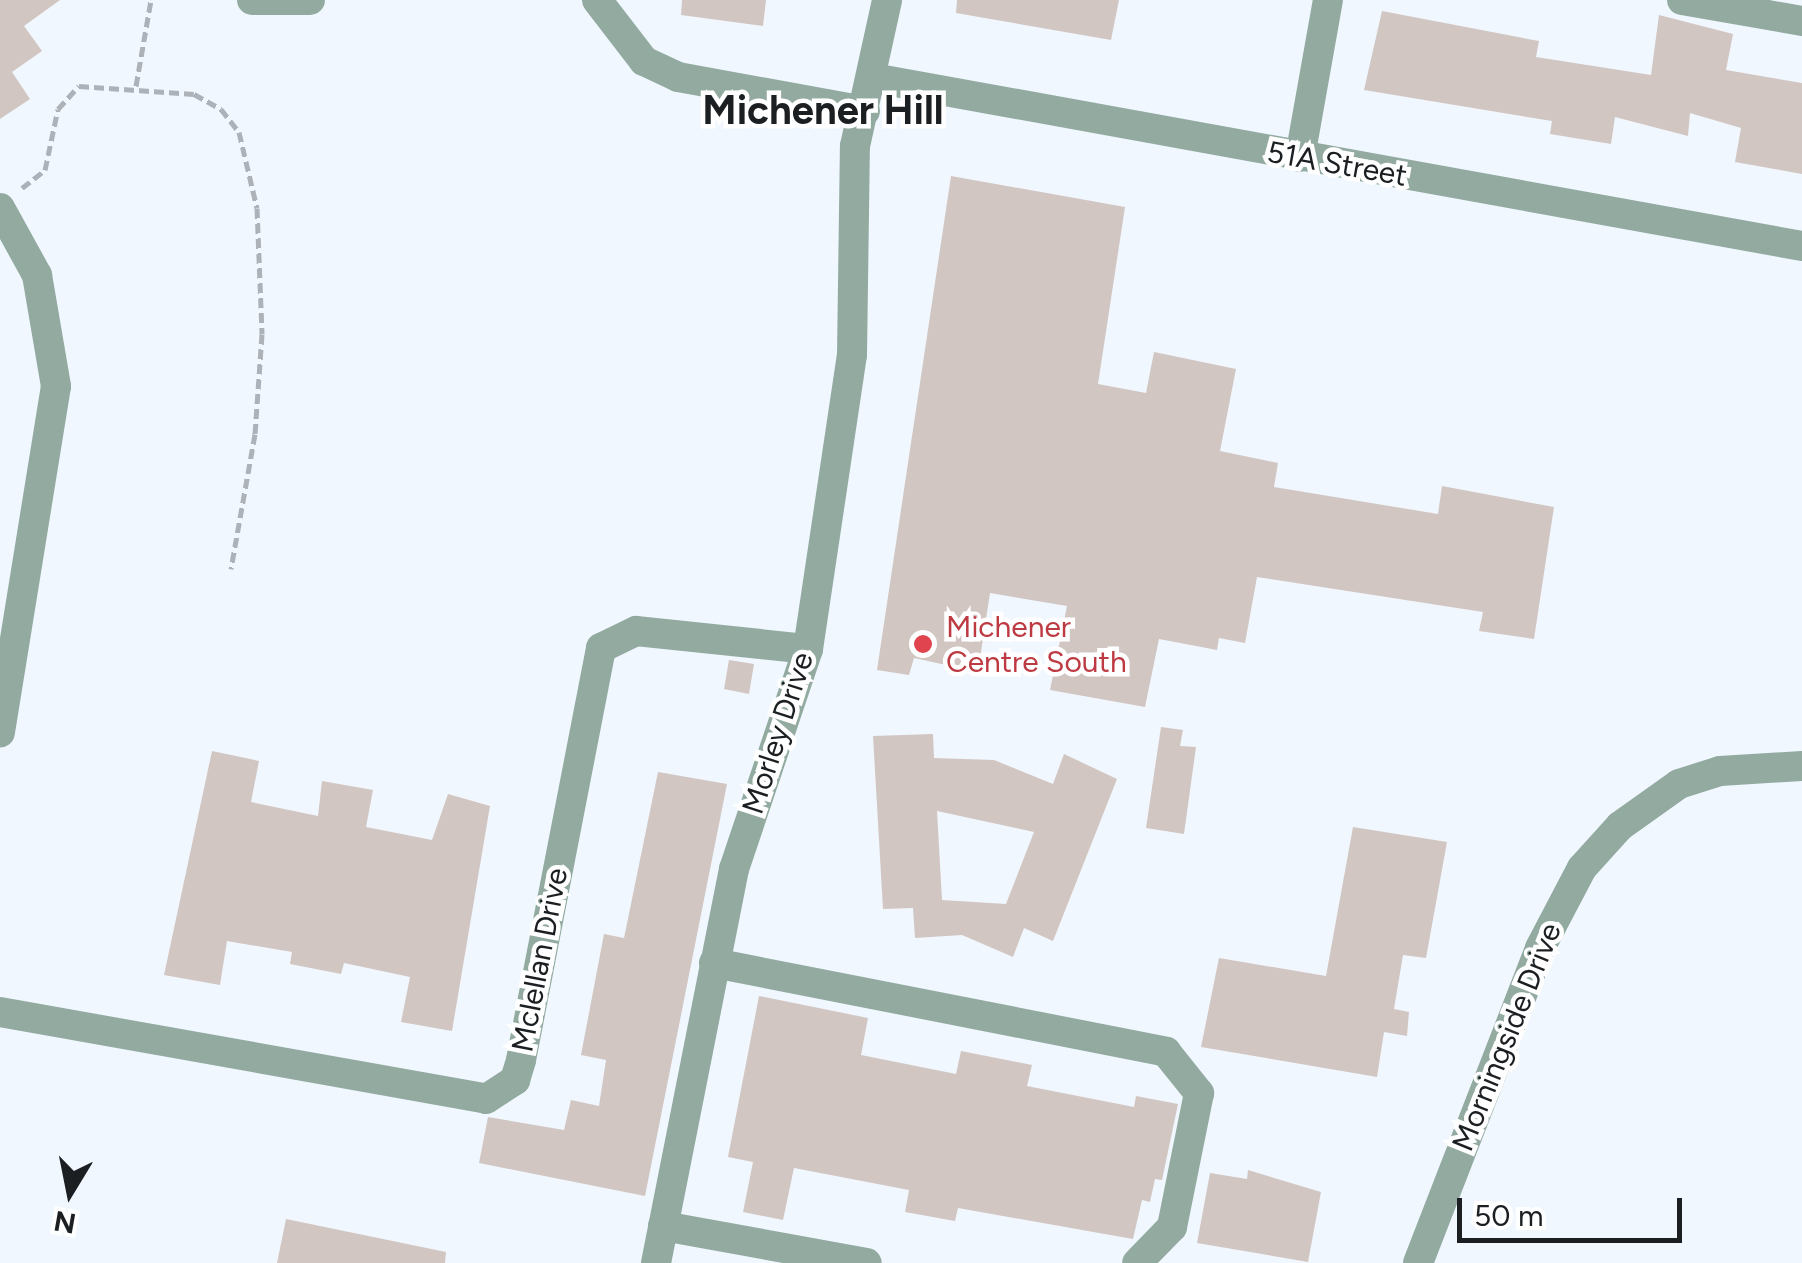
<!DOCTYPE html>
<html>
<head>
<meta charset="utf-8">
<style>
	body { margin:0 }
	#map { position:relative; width:1802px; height:1263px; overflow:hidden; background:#f0f7fe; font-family:Figtree,sans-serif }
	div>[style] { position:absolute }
	.building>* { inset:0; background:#d2c6c2 }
	.path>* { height:5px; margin-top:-2.5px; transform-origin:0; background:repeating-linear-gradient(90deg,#acb2b8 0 10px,transparent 0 15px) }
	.minor>* { height:30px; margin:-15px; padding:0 15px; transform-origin:15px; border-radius:15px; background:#92aaa0 }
	.dots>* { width:28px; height:28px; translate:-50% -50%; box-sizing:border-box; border:5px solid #fff; border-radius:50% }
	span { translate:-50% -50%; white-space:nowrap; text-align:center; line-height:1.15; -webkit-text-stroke:9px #fff; paint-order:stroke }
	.street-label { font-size:30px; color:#1c1f22 }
	.health-label { font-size:30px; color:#be3a42 }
	.left { translate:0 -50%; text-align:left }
	.district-label { font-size:40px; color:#1c1f22; font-weight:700 }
	.north { position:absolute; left:20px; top:1143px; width:100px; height:100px; -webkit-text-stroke:8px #fff; paint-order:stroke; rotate:190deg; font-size:28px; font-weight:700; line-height:40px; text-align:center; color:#1c1f22 }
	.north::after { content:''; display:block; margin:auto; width:35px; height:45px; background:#1c1f22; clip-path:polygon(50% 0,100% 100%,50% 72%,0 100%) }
	.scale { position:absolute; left:1457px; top:1198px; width:225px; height:45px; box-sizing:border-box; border:5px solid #1c1f22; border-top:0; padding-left:12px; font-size:30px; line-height:35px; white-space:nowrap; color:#1c1f22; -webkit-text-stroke:8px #fff; paint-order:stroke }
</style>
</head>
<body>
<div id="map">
	<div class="building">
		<i style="clip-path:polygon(0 0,60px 0,24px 26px,42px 51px,12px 72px,30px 99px,0 119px)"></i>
		<i style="clip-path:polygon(682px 0,766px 0,763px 26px,681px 15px)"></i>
		<i style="clip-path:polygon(957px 0,1119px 0,1111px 40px,956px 13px)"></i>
		<i style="clip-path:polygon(1382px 11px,1539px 41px,1536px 57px,1651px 75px,1659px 15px,1733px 34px,1726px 70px,1802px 83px,1802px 174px,1735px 162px,1741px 128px,1690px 113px,1688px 136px,1615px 117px,1611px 144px,1550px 134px,1552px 121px,1364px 90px)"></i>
		<i style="clip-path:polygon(951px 176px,1125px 207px,1098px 384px,1146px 393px,1154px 352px,1236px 369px,1220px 451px,1278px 463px,1274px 487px,1438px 514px,1442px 486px,1554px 507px,1534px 639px,1479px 631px,1483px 612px,1257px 577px,1245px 643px,1219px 638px,1217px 650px,1159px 639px,1145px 707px,1050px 690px,1067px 606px,990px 593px,978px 672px,914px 658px,909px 675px,877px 670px)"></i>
		<i style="clip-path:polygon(729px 660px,754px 664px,749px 694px,724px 689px)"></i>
		<i style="clip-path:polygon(1161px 727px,1183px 730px,1180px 746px,1196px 747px,1184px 834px,1146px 828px)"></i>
		<i style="clip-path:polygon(evenodd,933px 734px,934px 758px,994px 760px,1053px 784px,1064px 754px,1117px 779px,1053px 941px,1024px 928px,1013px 957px,962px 935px,915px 938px,913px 908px,883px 909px,873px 736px,933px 734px,937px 811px,1034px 832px,1006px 904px,942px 900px,937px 811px)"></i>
		<i style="clip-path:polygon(212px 751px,259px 761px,251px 802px,318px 816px,322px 781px,373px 790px,366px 827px,432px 840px,448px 794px,490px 806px,452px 1031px,401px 1022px,410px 977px,344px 963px,341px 974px,290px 964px,292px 952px,227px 941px,220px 985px,164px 975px)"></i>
		<i style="clip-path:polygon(658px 772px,727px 784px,645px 1196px,479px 1163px,488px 1117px,564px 1130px,571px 1100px,599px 1106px,606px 1060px,581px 1055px,604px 934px,624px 938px)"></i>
		<i style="clip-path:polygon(1353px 827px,1447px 842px,1426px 958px,1403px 955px,1394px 1009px,1409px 1012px,1407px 1036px,1384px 1032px,1377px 1077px,1201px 1047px,1219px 958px,1326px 976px)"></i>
		<i style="clip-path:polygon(759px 996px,868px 1018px,861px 1055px,956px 1074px,961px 1051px,1032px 1065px,1027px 1086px,1134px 1107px,1136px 1096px,1178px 1104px,1162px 1180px,1155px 1179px,1150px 1202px,1142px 1200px,1133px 1239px,958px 1208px,955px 1221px,905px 1212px,909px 1190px,794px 1168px,783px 1220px,743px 1212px,753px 1162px,728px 1157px)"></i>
		<i style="clip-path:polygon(1248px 1170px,1321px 1192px,1308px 1262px,1197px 1243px,1210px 1173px,1247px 1179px)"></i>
		<i style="clip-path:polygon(286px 1219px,446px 1252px,445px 1263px,277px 1263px)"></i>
	</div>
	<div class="path">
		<i style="left:136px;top:86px;width:87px;rotate:-80.1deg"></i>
		<i style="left:22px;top:188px;width:29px;rotate:-38deg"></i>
		<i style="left:45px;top:170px;width:62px;rotate:-78deg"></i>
		<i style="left:58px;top:109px;width:31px;rotate:-48deg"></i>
		<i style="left:79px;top:86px;width:115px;rotate:4deg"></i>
		<i style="left:194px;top:94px;width:31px;rotate:29deg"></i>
		<i style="left:221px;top:109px;width:29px;rotate:52deg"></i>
		<i style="left:239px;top:132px;width:78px;rotate:76.7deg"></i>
		<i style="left:257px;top:208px;width:126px;rotate:87.7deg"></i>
		<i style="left:262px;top:334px;width:100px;rotate:94deg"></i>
		<i style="left:255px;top:434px;width:137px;rotate:100.1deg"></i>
	</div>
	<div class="minor">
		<i style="left:252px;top:0;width:58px"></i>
		<i style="left:597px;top:0;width:77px;rotate:52.4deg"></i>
		<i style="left:644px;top:61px;width:38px;rotate:25deg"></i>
		<i style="left:678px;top:77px;width:190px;rotate:10.3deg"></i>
		<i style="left:1682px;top:0;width:122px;rotate:9.9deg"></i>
		<i style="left:873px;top:78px;width:944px;rotate:10.25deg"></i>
		<i style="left:1300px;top:157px;width:159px;rotate:-79.9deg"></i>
		<i style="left:0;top:208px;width:77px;rotate:61.1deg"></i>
		<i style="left:37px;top:275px;width:113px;rotate:80.3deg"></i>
		<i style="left:56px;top:386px;width:351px;rotate:99.2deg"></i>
		<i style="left:714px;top:963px;width:461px;rotate:11.1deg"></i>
		<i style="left:1166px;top:1052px;width:53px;rotate:51.2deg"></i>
		<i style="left:1199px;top:1093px;width:137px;rotate:101.4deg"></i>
		<i style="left:1172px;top:1227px;width:50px;rotate:134.2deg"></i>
		<i style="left:0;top:1012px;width:494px;rotate:10.1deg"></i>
		<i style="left:486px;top:1099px;width:35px;rotate:-33deg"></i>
		<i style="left:515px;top:1080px;width:21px;rotate:-73deg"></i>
		<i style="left:521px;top:1060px;width:420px;rotate:-79deg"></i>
		<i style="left:601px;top:648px;width:39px;rotate:-26deg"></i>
		<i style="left:636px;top:631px;width:173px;rotate:6deg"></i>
		<i style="left:663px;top:1226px;width:207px;rotate:10.3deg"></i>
		<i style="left:656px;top:1263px;width:402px;rotate:-78.8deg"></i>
		<i style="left:734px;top:869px;width:232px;rotate:-71.4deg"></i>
		<i style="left:808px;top:649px;width:297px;rotate:-81.5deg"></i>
		<i style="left:852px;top:355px;width:209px;rotate:-89.2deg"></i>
		<i style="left:855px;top:146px;width:149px;rotate:-77.6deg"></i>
		<i style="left:1418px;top:1263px;width:338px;rotate:-68.8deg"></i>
		<i style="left:1540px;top:948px;width:90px;rotate:-62.3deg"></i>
		<i style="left:1582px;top:868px;width:57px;rotate:-47.9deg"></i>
		<i style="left:1620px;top:826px;width:72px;rotate:-35.4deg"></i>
		<i style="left:1679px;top:784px;width:43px;rotate:-17.6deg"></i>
		<i style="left:1720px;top:771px;width:82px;rotate:-3.5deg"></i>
	</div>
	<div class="dots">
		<i style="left:923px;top:644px;background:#e0444e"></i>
	</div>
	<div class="street-label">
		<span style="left:1337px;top:164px;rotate:10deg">51A Street</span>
		<span style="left:778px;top:733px;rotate:-72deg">Morley Drive</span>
		<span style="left:540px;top:960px;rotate:-79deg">Mclellan Drive</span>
		<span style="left:1507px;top:1037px;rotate:-68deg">Morningside Drive</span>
	</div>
	<div class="health-label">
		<span class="left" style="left:946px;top:644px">Michener<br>Centre South</span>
	</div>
	<div class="district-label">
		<span style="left:823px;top:110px">Michener Hill</span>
	</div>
	<div class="north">N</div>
	<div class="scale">50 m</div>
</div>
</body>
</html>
